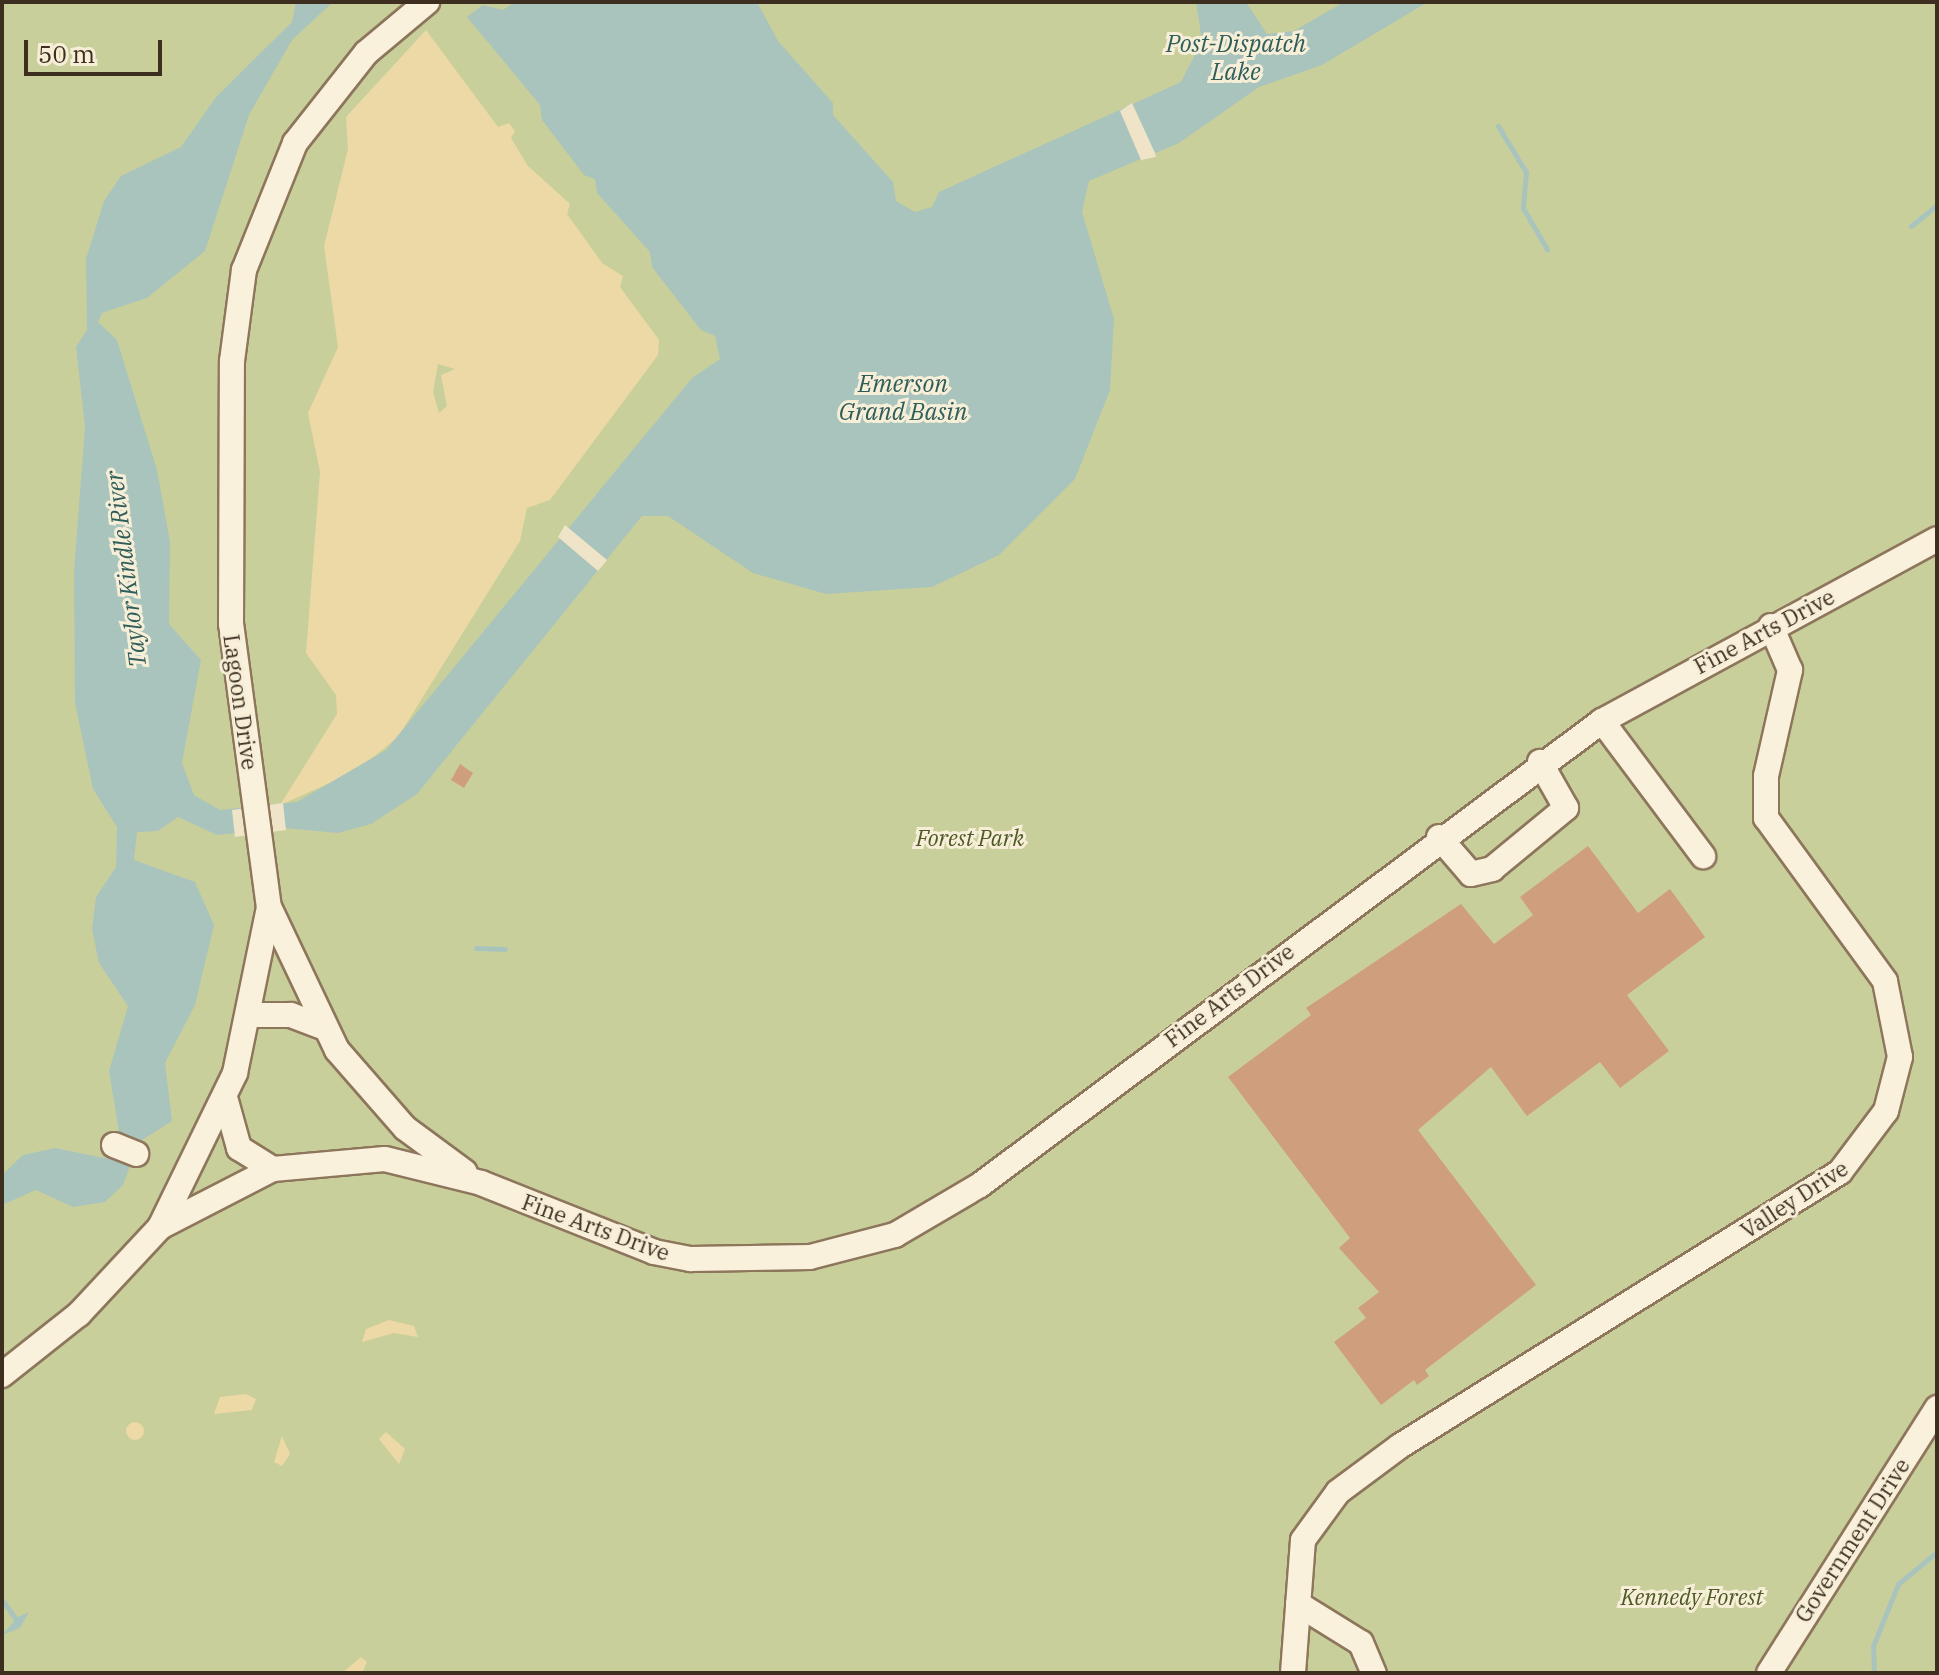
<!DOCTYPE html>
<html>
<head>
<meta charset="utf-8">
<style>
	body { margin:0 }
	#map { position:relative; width:1939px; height:1675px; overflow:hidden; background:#f0e4c8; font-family:"IBM Plex Serif",serif }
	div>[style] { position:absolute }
	.green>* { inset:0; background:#c9cf9b }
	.sand>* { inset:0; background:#ecd9a5 }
	.round { border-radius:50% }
	.water>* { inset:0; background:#a9c4bc }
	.pier>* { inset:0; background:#f0e4c8 }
	.stream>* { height:5px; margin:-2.5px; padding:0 2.5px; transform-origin:2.5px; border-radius:2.5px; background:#a9c4bc }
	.building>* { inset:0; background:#cf9f7d }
	.roads { filter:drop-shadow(2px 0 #8d765c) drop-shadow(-2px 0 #8d765c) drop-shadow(0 2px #8d765c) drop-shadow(0 -2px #8d765c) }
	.minor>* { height:24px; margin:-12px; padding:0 12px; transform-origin:12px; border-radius:12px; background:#faf1dc }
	span { translate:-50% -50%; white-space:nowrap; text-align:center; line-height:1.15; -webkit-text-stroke:6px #f7eed8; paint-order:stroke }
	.street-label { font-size:22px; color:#3d2e20 }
	.park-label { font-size:22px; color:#4d5a26; font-style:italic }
	.water-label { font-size:24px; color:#2f5d5a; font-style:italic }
	.frame { position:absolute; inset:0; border:4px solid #3d2e20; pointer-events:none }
	.scale { position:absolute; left:24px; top:40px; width:138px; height:36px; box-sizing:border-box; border:4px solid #3d2e20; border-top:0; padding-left:10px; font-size:24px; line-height:28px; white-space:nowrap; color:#3d2e20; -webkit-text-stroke:6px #f7eed8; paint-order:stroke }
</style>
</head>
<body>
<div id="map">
	<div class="green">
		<i style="clip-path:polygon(2px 2px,1937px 2px,1937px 1673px,2px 1673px)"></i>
	</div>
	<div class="sand">
		<i style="clip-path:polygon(evenodd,426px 30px,498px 127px,509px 123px,515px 131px,511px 138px,528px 166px,570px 204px,567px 214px,602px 263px,623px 276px,620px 287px,659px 340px,658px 355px,550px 500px,527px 508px,520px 541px,398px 737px,355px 772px,280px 805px,337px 714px,336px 695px,306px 653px,320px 472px,308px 413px,338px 347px,324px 246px,348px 149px,346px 117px,426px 30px,438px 364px,455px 369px,441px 375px,447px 406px,439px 413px,433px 392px,438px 364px)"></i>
		<i style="clip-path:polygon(389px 1320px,414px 1326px,418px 1337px,394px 1333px,362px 1342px,366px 1329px)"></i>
		<i style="clip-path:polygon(246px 1394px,256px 1399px,252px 1410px,214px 1414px,220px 1397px)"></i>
		<i class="round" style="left:126px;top:1422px;width:18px;height:18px"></i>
		<i style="clip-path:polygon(386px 1432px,405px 1449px,399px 1464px,379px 1439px)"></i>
		<i style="clip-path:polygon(282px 1436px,290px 1454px,282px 1466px,274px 1462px)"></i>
		<i style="clip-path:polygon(361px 1657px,367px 1662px,362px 1673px,342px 1673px)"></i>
	</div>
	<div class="water">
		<i style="clip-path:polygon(296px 2px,333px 2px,292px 40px,249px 115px,205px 251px,147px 298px,102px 313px,98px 322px,117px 340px,157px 470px,170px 542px,169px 624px,201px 660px,182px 763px,194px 795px,220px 810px,297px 802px,386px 750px,692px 378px,720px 359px,715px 336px,701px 330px,652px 267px,650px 252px,597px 193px,595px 179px,584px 175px,542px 120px,540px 105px,467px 17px,483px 5px,503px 10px,515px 2px,757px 2px,778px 41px,833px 103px,833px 115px,893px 182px,896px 201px,915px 212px,932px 207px,939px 192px,1181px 82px,1202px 41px,1196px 2px,1246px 2px,1267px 34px,1294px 31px,1344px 2px,1428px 2px,1322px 65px,1259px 87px,1179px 143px,1089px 181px,1082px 212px,1114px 319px,1110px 390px,1075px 479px,999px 555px,932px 587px,826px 594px,753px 573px,668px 516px,642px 516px,417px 794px,371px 824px,338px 833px,285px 828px,217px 835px,178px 817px,158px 831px,137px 832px,134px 860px,195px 882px,214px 925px,195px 1005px,165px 1063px,172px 1121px,139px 1142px,123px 1185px,105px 1202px,73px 1207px,36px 1190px,2px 1205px,2px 1175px,23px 1155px,55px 1148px,109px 1159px,120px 1138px,109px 1071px,128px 1006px,99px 963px,92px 929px,96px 897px,116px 867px,117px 827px,93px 789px,75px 703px,74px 572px,85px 427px,76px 347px,87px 330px,86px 259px,104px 201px,121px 176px,181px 147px,216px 97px,292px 22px)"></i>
		<i style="clip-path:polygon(29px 1612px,20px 1628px,2px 1635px,18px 1617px)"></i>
	</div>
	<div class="pier">
		<i style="clip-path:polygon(1132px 103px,1155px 153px,1156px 157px,1141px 160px,1120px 111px)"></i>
		<i style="clip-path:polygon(565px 525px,607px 560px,598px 571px,558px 537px)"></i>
		<i style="clip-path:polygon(283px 803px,286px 830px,235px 837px,232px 810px)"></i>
	</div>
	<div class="stream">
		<i style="left:1498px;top:126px;width:54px;rotate:58.7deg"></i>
		<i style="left:1526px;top:172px;width:36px;rotate:95deg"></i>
		<i style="left:1523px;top:208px;width:48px;rotate:59.7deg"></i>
		<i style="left:1911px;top:226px;width:33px;rotate:-39deg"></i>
		<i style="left:476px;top:948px;width:29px;rotate:2deg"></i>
		<i style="left:2px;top:1600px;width:27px;rotate:54deg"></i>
		<i style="left:1874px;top:1673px;width:27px;rotate:-92deg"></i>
		<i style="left:1873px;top:1646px;width:67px;rotate:-68deg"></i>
		<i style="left:1898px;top:1584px;width:50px;rotate:-39.4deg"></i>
	</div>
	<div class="building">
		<i style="clip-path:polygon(460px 764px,473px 773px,464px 788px,451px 780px)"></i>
		<i style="clip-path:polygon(1588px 846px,1638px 913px,1670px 889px,1705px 937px,1627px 995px,1669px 1051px,1620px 1088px,1600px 1062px,1527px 1116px,1491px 1067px,1418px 1130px,1536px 1285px,1425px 1370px,1429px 1376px,1417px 1385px,1414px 1380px,1381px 1405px,1334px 1342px,1366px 1318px,1358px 1308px,1379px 1292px,1339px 1248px,1350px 1238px,1228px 1077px,1311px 1015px,1306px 1008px,1461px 904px,1494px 944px,1533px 915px,1520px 897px)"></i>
	</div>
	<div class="roads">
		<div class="minor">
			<i style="left:1602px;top:721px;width:169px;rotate:53.2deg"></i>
			<i style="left:1439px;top:837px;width:49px;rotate:49.1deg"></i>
			<i style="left:1471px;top:874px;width:22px;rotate:-13deg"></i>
			<i style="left:1492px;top:869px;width:96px;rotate:-39.5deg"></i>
			<i style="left:1566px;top:808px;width:53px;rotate:-119.5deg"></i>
			<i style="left:270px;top:909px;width:156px;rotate:64.6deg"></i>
			<i style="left:337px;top:1050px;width:103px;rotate:48.9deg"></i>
			<i style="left:405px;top:1128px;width:74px;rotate:36.3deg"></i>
			<i style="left:249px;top:1015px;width:42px"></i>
			<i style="left:291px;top:1015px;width:33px;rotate:21deg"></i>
			<i style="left:226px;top:1101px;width:49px;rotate:74.5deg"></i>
			<i style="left:239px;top:1148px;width:40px;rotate:32deg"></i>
			<i style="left:114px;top:1145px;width:24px;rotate:22deg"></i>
			<i style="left:160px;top:1227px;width:127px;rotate:-27.2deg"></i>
			<i style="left:273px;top:1169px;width:112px;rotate:-5.1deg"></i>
			<i style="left:385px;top:1159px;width:99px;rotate:14deg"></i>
			<i style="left:481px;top:1183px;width:186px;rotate:21.7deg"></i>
			<i style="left:654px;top:1252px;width:38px;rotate:11deg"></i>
			<i style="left:691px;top:1259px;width:119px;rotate:-1deg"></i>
			<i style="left:810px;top:1257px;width:88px;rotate:-14.5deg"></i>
			<i style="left:895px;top:1235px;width:99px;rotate:-30.5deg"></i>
			<i style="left:980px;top:1185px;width:776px;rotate:-36.72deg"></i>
			<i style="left:1602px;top:721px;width:381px;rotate:-28.5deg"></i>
			<i style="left:2px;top:1375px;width:98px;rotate:-38.4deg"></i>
			<i style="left:79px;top:1314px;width:119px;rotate:-47deg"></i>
			<i style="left:160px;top:1227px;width:171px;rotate:-64deg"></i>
			<i style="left:235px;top:1073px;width:168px;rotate:-78.4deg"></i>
			<i style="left:269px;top:908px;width:287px;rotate:-97.6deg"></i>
			<i style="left:231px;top:624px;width:263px;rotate:-89.8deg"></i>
			<i style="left:232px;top:361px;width:92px;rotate:-82.5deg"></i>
			<i style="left:244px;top:270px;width:137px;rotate:-68.1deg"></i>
			<i style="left:295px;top:143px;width:115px;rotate:-51.7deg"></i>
			<i style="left:366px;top:53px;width:80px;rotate:-39.9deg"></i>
			<i style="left:1298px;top:1604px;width:74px;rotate:31.8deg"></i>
			<i style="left:1361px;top:1643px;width:33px;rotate:67deg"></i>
			<i style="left:1293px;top:1673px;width:133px;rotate:-85.7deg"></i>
			<i style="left:1303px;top:1540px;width:59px;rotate:-53.9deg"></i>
			<i style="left:1338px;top:1492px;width:77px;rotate:-36.6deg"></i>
			<i style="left:1400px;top:1446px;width:518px;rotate:-31.91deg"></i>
			<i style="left:1840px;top:1172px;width:76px;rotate:-53deg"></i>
			<i style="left:1886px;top:1111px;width:56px;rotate:-75.5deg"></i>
			<i style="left:1900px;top:1057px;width:77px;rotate:-101.2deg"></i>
			<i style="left:1885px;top:981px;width:202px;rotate:-126.1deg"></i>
			<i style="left:1766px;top:818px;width:42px;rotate:-90deg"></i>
			<i style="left:1766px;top:776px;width:109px;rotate:-77.2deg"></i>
			<i style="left:1790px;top:670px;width:48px;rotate:-113.4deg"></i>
			<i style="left:1769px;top:1673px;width:314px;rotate:-57.6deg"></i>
		</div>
	</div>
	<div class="street-label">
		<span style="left:1764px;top:631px;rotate:-28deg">Fine Arts Drive</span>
		<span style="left:241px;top:702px;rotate:82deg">Lagoon Drive</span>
		<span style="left:1229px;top:995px;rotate:-37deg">Fine Arts Drive</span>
		<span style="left:1794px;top:1199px;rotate:-33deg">Valley Drive</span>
		<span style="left:596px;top:1227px;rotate:20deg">Fine Arts Drive</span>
		<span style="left:1852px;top:1540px;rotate:-57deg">Government Drive</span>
	</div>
	<div class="park-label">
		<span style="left:970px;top:838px">Forest Park</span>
		<span style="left:1692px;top:1597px">Kennedy Forest</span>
	</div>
	<div class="water-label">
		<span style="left:1236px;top:58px">Post-Dispatch<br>Lake</span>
		<span style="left:903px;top:398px">Emerson<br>Grand Basin</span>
		<span style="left:126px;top:569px;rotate:-97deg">Taylor Kindle River</span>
	</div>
	<div class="frame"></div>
	<div class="scale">50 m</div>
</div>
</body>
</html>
